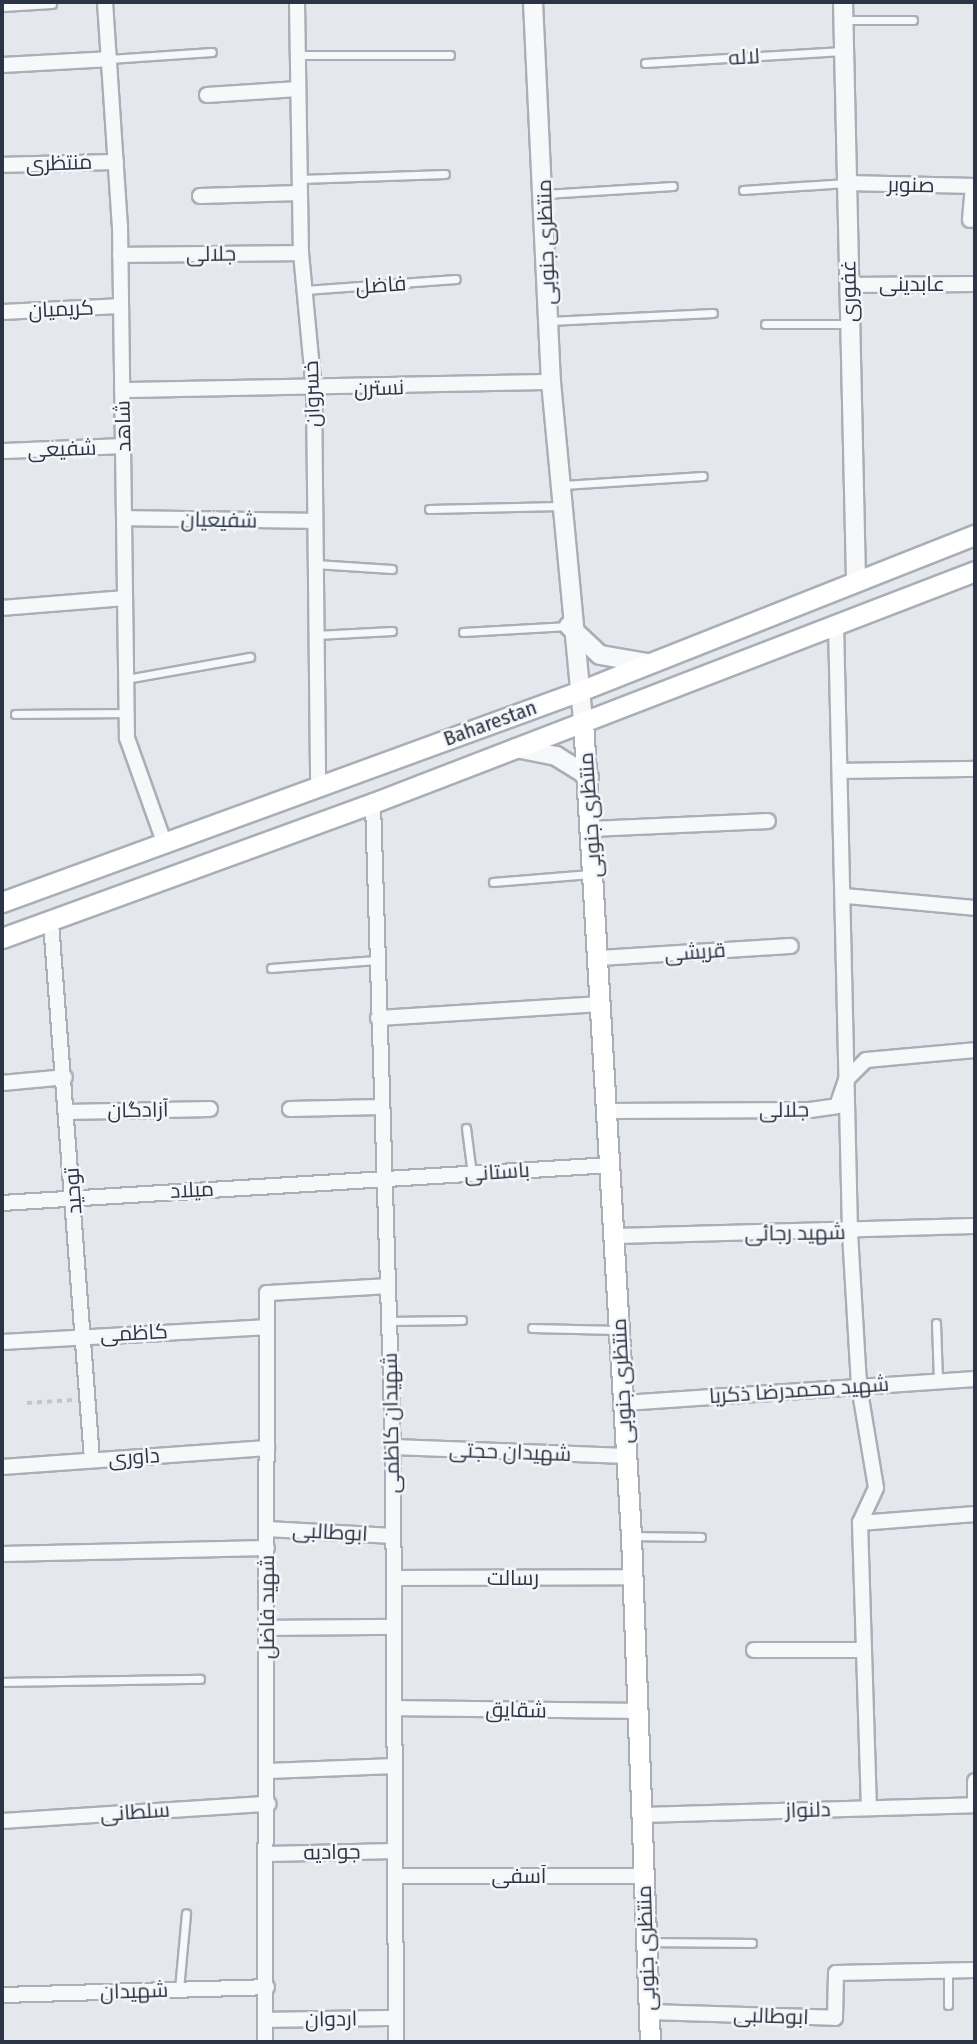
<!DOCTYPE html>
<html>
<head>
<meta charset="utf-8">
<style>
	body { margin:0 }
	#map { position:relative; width:977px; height:2044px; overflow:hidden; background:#e4e7ec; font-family:"Fira Sans Condensed",Cairo,sans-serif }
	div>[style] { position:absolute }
	.path>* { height:3.5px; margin-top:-1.75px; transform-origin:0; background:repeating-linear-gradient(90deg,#c2c5cb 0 5px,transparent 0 10px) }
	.roads { filter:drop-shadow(2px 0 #a9aeb7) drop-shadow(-2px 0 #a9aeb7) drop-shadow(0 2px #a9aeb7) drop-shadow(0 -2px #a9aeb7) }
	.service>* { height:7px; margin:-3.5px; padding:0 3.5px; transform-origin:3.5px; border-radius:3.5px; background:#f7f8fa }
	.minor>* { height:14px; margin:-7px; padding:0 7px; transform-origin:7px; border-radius:7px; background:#f7f8fa }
	.tertiary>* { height:18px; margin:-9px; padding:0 9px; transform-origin:9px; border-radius:9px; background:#f7f8fa }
	.secondary>* { height:19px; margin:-9.5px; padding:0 9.5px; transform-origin:9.5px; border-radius:9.5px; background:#fff }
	span { translate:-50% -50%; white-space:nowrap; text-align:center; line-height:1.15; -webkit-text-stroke:5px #f4f6f9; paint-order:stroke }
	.street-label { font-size:21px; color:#2b3445 }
	.frame { position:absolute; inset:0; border:4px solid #2b3445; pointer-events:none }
</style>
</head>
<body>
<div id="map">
	<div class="path">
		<i style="left:27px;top:1403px;width:45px;rotate:-3.8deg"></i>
	</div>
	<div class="roads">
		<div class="service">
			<i style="left:2px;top:7px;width:50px;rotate:-3.4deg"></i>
			<i style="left:844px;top:20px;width:69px"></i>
			<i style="left:298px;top:55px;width:152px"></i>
			<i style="left:109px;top:59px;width:103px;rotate:-3.9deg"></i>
			<i style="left:645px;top:63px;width:198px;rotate:-3.5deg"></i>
			<i style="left:300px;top:179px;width:145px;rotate:-2deg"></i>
			<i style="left:743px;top:190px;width:104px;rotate:-3.9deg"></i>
			<i style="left:545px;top:194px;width:128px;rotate:-3.6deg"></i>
			<i style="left:305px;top:290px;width:151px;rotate:-4.2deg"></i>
			<i style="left:549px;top:321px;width:164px;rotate:-2.8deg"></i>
			<i style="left:765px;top:324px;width:84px"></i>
			<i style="left:563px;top:485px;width:140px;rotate:-3.7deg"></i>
			<i style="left:429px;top:509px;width:131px;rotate:-1.3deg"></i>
			<i style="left:315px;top:564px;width:77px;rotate:3.7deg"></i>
			<i style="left:463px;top:632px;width:106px;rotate:-3.2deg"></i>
			<i style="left:316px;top:635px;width:76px;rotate:-3deg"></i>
			<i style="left:126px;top:679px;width:126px;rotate:-10.1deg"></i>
			<i style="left:15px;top:714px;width:111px;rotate:-0.5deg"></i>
			<i style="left:493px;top:882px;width:97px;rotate:-4.7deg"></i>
			<i style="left:271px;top:968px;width:105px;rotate:-4.4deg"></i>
			<i style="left:466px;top:1128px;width:46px;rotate:82.6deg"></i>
			<i style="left:389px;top:1321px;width:73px;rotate:-0.8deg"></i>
			<i style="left:936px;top:1323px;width:58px;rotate:88deg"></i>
			<i style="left:532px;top:1328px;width:87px;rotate:1.3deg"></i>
			<i style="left:631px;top:1536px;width:70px;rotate:0.8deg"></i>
			<i style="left:2px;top:1682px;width:198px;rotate:-0.9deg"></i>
			<i style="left:647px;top:1942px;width:105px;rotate:0.5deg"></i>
			<i style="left:948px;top:1971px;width:34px;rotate:90deg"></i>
			<i style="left:179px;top:1989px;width:76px;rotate:-84.7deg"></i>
		</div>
		<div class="minor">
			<i style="left:105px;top:2px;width:225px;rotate:86.2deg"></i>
			<i style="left:120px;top:226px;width:512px;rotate:89.22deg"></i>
			<i style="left:127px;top:738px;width:114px;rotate:70.4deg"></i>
			<i style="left:297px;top:2px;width:251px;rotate:89.1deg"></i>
			<i style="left:301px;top:253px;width:138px;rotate:84.6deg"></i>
			<i style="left:314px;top:390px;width:396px;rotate:89.4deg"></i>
			<i style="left:2px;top:65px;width:107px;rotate:-3.2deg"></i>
			<i style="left:207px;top:95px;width:91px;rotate:-3.8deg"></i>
			<i style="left:2px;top:165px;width:114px;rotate:-1.5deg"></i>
			<i style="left:847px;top:183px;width:128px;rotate:1.3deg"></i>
			<i style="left:200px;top:196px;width:99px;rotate:-1.7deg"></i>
			<i style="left:970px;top:220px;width:34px;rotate:-85deg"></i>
			<i style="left:120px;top:255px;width:181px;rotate:-0.6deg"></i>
			<i style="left:849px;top:285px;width:126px;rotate:-0.5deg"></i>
			<i style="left:2px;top:312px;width:119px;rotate:-2.9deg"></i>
			<i style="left:122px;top:390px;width:429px;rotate:-1.1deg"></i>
			<i style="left:2px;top:451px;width:121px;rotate:-2.4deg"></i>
			<i style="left:124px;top:518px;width:190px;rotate:0.9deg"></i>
			<i style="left:2px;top:608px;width:123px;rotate:-4.6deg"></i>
			<i style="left:836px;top:624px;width:609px;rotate:88.68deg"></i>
			<i style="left:850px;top:1233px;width:153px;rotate:86.6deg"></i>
			<i style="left:859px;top:1386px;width:103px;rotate:80.5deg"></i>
			<i style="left:876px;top:1488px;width:38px;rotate:115deg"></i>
			<i style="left:860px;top:1523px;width:284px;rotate:88.2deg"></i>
			<i style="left:843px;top:771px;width:132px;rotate:-0.9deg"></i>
			<i style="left:373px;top:803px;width:644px;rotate:88.22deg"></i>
			<i style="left:393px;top:1447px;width:595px;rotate:89.71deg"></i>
			<i style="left:592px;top:829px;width:176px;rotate:-2.6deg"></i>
			<i style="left:846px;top:896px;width:130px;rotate:5.3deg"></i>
			<i style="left:51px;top:923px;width:539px;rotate:85.63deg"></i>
			<i style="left:599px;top:958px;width:192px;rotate:-3.6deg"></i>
			<i style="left:378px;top:1018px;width:224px;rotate:-3.6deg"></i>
			<i style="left:2px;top:1083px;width:63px;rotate:-5.4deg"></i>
			<i style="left:290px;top:1109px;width:91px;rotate:-1.3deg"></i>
			<i style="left:608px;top:1111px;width:202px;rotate:-0.3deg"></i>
			<i style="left:810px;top:1110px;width:27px;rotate:-8deg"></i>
			<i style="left:837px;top:1106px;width:28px;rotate:-71deg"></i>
			<i style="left:846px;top:1080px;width:28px;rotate:-45deg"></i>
			<i style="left:866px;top:1060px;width:109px;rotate:-5.2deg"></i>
			<i style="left:67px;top:1112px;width:143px;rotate:-1.2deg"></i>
			<i style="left:2px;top:1203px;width:610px;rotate:-3.57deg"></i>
			<i style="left:615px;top:1236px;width:360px;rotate:-1.6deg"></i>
			<i style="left:2px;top:1342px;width:265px;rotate:-3.2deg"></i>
			<i style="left:624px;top:1403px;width:352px;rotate:-3.9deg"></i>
			<i style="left:393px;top:1447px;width:233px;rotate:2.2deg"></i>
			<i style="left:2px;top:1467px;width:266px;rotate:-4.1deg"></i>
			<i style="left:860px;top:1523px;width:115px;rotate:-4.5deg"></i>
			<i style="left:267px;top:1529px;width:126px;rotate:3.2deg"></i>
			<i style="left:2px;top:1554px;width:265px;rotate:-1.3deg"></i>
			<i style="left:394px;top:1578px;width:238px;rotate:-0.2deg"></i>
			<i style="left:267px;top:1628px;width:127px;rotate:-0.5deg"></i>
			<i style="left:754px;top:1650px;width:110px"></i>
			<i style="left:394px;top:1708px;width:243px;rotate:0.7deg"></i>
			<i style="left:268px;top:1771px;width:127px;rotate:-2.3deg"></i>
			<i style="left:975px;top:1805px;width:24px;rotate:-90deg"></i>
			<i style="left:641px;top:1815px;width:334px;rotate:-1.7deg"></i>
			<i style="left:2px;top:1821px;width:267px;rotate:-3.7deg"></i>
			<i style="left:268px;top:1854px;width:127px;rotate:-1.4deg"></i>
			<i style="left:395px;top:1876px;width:248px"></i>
			<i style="left:2px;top:1995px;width:265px;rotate:-1.7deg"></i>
			<i style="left:649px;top:2012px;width:186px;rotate:1.8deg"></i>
			<i style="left:835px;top:2018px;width:45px;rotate:-88.7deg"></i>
			<i style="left:836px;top:1973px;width:139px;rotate:-1.2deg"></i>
			<i style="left:266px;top:2020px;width:130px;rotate:-0.9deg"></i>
			<i style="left:265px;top:2042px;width:749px;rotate:-89.85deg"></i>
			<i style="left:267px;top:1293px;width:120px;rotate:-3.3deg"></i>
		</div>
		<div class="tertiary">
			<i style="left:533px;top:2px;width:380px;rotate:87.3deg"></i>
			<i style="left:551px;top:382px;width:341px;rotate:84.6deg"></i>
			<i style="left:843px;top:2px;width:577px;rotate:88.71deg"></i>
			<i style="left:569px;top:626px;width:42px;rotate:43.1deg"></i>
			<i style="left:600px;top:655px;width:48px;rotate:9.7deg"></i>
			<i style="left:516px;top:748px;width:41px;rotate:11.3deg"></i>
			<i style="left:556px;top:756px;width:39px;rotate:32deg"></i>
		</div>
		<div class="secondary">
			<i style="left:583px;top:721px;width:816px;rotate:86.63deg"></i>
			<i style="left:631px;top:1536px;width:506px;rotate:87.85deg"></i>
			<i style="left:2px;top:902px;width:615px;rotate:-20.05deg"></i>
			<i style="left:580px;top:691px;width:425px;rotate:-21.6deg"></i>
			<i style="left:2px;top:938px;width:395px;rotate:-20deg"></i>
			<i style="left:373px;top:803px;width:645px;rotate:-21.08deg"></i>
		</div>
	</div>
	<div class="street-label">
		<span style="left:744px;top:57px;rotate:-3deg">لاله</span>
		<span style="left:59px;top:163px;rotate:-2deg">منتظری</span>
		<span style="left:911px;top:185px;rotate:1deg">صنوبر</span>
		<span style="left:546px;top:242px;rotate:-92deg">منتظری جنوبی</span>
		<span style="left:211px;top:254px;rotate:-1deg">جلالی</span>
		<span style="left:912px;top:284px">عابدینی</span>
		<span style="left:381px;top:285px;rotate:-4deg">فاضل</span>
		<span style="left:849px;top:291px;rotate:-91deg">غفوری</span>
		<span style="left:61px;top:309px;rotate:-3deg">کریمیان</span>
		<span style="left:379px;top:388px;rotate:-2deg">نسترن</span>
		<span style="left:312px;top:394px;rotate:-92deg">خسروان</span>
		<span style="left:123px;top:426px;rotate:-91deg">شاهد</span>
		<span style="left:62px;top:449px;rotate:-2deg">شفیعی</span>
		<span style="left:219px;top:520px;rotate:1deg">شفیعیان</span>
		<span style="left:490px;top:723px;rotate:-20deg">Baharestan</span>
		<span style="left:590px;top:815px;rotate:-94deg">منتظری جنوبی</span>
		<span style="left:695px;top:952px;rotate:-4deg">قریشی</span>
		<span style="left:138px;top:1110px;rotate:-1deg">آزادگان</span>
		<span style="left:784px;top:1110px;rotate:-1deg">جلالی</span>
		<span style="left:497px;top:1172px;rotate:-4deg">باستانی</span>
		<span style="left:192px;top:1190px;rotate:-3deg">میلاد</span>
		<span style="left:73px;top:1191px;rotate:-94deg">توحید</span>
		<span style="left:795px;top:1233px;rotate:-1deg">شهید رجائی</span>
		<span style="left:134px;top:1333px;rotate:-3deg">کاظمی</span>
		<span style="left:622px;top:1381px;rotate:-93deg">منتظری جنوبی</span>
		<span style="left:799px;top:1390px;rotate:-4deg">شهید محمدرضا ذکریا</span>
		<span style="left:391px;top:1423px;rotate:-91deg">شهیدان کاظمی</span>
		<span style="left:510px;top:1452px;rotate:2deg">شهیدان حجتی</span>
		<span style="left:134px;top:1457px;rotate:-4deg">داوری</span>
		<span style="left:330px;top:1532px;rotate:3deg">ابوطالبی</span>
		<span style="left:513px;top:1578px">رسالت</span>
		<span style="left:267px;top:1607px;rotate:-90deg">شهید فاضل</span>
		<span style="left:516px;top:1710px;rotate:1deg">شقایق</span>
		<span style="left:808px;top:1810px;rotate:-2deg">دلنواز</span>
		<span style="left:135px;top:1812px;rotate:-4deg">سلطانی</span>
		<span style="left:332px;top:1852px;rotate:-1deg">جوادیه</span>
		<span style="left:519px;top:1876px">آسفی</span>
		<span style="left:646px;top:1948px;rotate:-92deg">منتظری جنوبی</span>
		<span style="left:134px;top:1991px;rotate:-2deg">شهیدان</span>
		<span style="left:771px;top:2016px;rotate:2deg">ابوطالبی</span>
		<span style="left:331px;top:2019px;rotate:-1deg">اردوان</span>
	</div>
	<div class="frame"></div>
</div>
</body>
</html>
